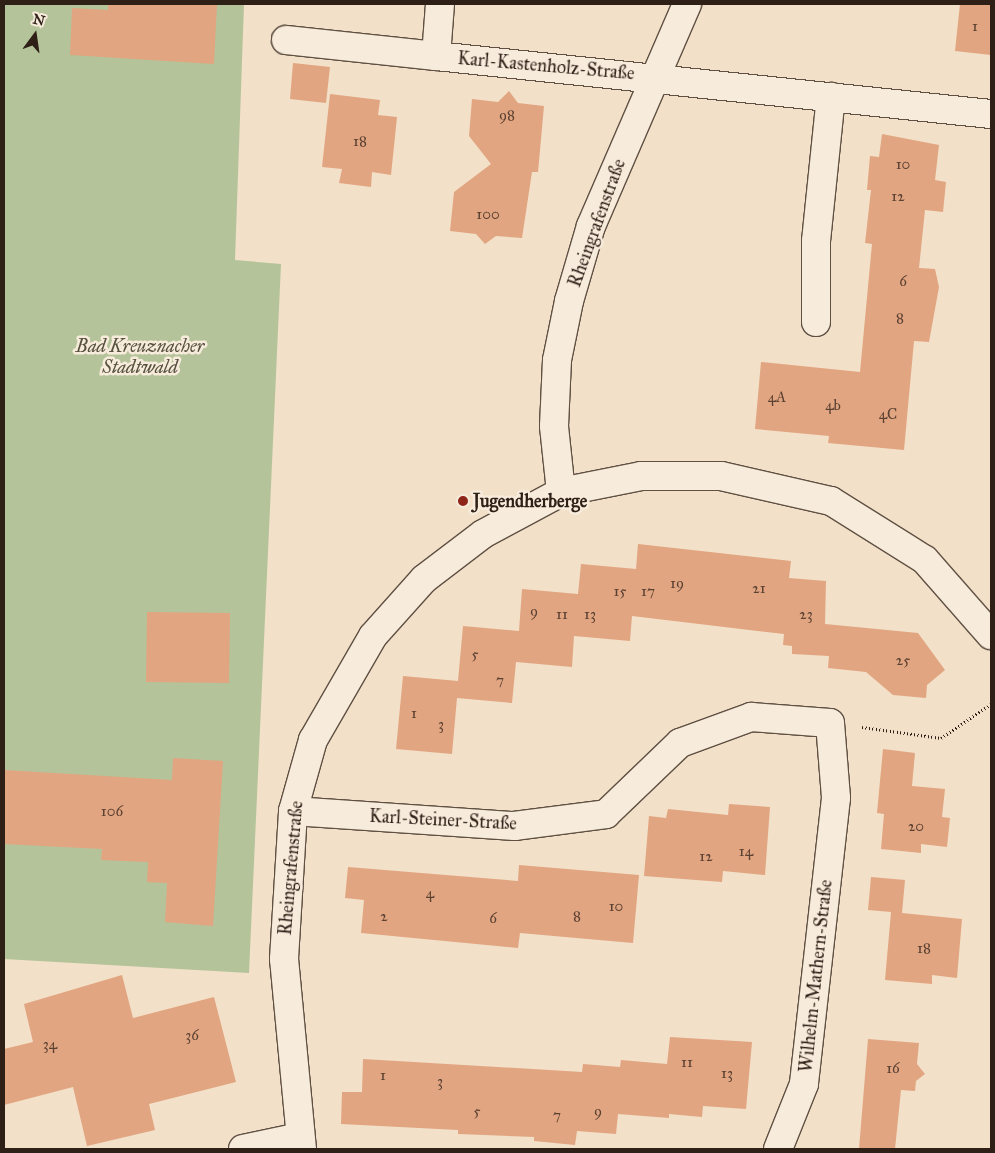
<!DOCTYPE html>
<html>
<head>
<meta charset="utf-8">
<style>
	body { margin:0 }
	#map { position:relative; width:995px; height:1153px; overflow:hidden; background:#f2e0c8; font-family:"IM FELL Great Primer",serif }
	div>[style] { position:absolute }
	.green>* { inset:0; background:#b5c39a }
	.building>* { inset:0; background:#e2a581 }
	.path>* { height:3px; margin-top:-1.5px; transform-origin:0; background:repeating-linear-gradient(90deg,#2e2017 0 1px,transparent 0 3.5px) }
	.roads { filter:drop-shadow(1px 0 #5f5043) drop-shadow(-1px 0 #5f5043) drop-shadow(0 1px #5f5043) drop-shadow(0 -1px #5f5043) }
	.minor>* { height:28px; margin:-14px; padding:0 14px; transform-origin:14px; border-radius:14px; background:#f7ebdb }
	.dots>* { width:14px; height:14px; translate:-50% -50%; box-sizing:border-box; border:2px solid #f7ebdb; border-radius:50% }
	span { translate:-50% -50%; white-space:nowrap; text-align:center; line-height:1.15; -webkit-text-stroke:5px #f7ebdb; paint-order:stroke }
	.number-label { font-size:15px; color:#5b4132 }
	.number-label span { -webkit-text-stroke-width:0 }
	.street-label { font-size:18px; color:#2e2017 }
	.park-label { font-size:18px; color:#56513e; font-style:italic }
	.poi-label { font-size:18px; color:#2e2017; font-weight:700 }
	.left { translate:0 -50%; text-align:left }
	.frame { position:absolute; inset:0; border:5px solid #2e2017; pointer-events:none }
	.north { position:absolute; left:10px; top:10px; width:50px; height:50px; -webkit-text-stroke:4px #f7ebdb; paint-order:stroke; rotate:14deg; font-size:14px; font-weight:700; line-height:20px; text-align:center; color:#2e2017 }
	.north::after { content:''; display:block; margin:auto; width:18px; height:22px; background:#2e2017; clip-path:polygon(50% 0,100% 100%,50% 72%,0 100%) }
</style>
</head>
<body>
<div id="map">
	<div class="green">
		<i style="clip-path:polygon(4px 4px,244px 4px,235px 260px,281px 264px,249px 973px,4px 959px)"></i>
	</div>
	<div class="building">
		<i style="clip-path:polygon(108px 4px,217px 4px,214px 64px,70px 55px,72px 8px,108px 10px)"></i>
		<i style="clip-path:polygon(960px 4px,991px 4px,991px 55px,955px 51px)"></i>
		<i style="clip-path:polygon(293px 63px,330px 67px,326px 103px,290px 99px)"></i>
		<i style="clip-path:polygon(509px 91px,518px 103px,544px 106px,538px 172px,532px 172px,522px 238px,496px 236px,485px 244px,476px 234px,450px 231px,454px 192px,491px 164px,469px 136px,472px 99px,498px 102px)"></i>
		<i style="clip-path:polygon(330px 94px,380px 100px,378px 115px,397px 117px,391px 175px,372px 172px,371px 187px,339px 183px,342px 169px,322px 167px)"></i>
		<i style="clip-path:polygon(882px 134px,939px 145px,935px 180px,946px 182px,943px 212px,925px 210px,919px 268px,935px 269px,939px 287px,929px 342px,914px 341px,904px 450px,828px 443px,829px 436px,755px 429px,761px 362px,860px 372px,872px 244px,865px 243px,871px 190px,867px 190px,870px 156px,879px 157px)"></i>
		<i style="clip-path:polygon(638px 544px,791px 561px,789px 578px,826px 581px,825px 624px,918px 633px,945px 670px,927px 685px,926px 698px,893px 695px,866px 672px,828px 668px,829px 656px,792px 654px,792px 646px,783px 645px,784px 634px,632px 616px,630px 641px,574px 636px,572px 667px,516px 662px,512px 703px,457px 698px,452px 754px,396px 749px,403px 676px,458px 681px,463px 626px,519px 631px,522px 589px,578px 594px,581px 564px,636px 569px)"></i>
		<i style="clip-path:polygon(147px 612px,230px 613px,229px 683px,146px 682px)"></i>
		<i style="clip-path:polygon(883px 749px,915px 753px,912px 786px,945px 789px,942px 817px,950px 818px,947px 847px,921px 844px,921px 853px,881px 849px,884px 814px,877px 813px)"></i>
		<i style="clip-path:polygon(173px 758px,223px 761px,213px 926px,165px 922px,167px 883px,147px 882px,148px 862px,101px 860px,102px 849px,4px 844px,4px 770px,172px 780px)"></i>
		<i style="clip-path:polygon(729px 804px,770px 807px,765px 875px,723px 871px,722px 882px,644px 876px,649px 816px,666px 818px,668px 809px,728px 815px)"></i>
		<i style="clip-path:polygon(519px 865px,639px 875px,633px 943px,520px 933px,518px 948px,361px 933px,364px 900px,345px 898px,348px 867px,518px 881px)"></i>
		<i style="clip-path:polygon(871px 877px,905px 880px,902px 913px,962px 919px,957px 978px,932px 975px,932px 984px,885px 980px,891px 912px,868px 910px)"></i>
		<i style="clip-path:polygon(122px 975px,133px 1018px,214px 997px,236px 1082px,149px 1104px,155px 1130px,87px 1146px,73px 1087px,4px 1105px,4px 1049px,33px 1042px,24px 1004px)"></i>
		<i style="clip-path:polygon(670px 1037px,752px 1042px,746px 1109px,703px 1106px,702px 1117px,669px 1114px,669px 1118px,618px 1114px,616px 1134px,577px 1131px,575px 1145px,534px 1141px,534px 1137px,458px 1134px,458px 1130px,341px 1124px,342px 1092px,362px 1092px,363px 1059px,582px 1072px,583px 1064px,620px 1067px,621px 1060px,667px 1064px)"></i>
		<i style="clip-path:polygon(868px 1039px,919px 1043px,917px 1064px,925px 1074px,916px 1081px,915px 1091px,901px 1090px,895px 1149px,859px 1149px)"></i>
	</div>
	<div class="path">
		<i style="left:862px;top:727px;width:80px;rotate:7.9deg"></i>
		<i style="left:941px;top:738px;width:60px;rotate:-34.2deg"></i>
	</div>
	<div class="roads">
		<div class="minor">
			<i style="left:440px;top:4px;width:52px;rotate:94.4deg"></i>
			<i style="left:436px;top:56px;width:558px;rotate:5.97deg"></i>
			<i style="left:286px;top:40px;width:151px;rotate:6.1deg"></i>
			<i style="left:816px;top:322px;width:81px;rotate:-90deg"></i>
			<i style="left:816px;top:241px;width:145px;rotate:-84.1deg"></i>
			<i style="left:561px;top:492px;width:66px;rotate:-96.1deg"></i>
			<i style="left:554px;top:426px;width:66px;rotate:-87.4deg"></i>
			<i style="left:557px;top:360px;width:60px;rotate:-78.5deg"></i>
			<i style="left:569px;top:301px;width:78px;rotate:-73.7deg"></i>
			<i style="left:591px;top:226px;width:242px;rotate:-66.6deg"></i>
			<i style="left:293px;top:811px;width:222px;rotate:3.9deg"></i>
			<i style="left:514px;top:826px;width:93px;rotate:-7.4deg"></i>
			<i style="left:606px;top:814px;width:103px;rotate:-43.8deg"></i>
			<i style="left:680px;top:743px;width:76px;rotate:-20.1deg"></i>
			<i style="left:751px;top:717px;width:79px;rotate:4.3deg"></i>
			<i style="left:830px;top:723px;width:75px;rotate:85.4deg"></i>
			<i style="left:836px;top:798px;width:288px;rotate:96.4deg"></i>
			<i style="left:804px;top:1084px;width:70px;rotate:111.8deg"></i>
			<i style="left:243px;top:1149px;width:58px;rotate:-11.9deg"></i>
			<i style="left:302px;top:1149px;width:191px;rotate:-95.4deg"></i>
			<i style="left:284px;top:959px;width:148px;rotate:-86.5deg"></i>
			<i style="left:293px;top:811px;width:74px;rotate:-74.3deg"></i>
			<i style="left:313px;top:740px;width:120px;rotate:-60deg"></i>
			<i style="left:373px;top:636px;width:76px;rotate:-48.2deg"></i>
			<i style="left:424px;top:579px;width:74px;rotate:-37.3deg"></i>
			<i style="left:483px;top:534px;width:89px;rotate:-28.3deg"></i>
			<i style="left:561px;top:492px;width:82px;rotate:-11.3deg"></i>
			<i style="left:641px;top:476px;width:80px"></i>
			<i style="left:721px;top:476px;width:113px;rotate:12.8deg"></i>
			<i style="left:831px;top:501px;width:111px;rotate:32.1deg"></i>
			<i style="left:925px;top:560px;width:100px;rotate:48.7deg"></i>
		</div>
	</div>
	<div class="dots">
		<i style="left:463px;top:501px;background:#8f2418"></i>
	</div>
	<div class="number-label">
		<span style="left:975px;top:27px">1</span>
		<span style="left:507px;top:116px">98</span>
		<span style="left:360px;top:142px">18</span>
		<span style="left:903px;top:165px">10</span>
		<span style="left:898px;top:197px">12</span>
		<span style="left:488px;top:215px">100</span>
		<span style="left:903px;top:282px">6</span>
		<span style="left:900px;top:319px">8</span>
		<span style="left:777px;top:398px">4A</span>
		<span style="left:833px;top:406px">4b</span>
		<span style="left:888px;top:415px">4C</span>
		<span style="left:677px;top:584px">19</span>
		<span style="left:759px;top:589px">21</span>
		<span style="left:620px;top:592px">15</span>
		<span style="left:648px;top:592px">17</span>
		<span style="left:534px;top:612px">9</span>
		<span style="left:562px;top:615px">11</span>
		<span style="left:590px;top:615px">13</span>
		<span style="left:806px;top:615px">23</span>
		<span style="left:475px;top:655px">5</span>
		<span style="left:903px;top:661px">25</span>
		<span style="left:500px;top:681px">7</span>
		<span style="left:414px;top:714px">1</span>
		<span style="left:441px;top:725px">3</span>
		<span style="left:112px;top:812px">106</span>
		<span style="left:916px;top:827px">20</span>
		<span style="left:746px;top:852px">14</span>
		<span style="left:706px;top:857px">12</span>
		<span style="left:430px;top:894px">4</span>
		<span style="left:616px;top:907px">10</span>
		<span style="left:384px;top:917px">2</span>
		<span style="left:577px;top:917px">8</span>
		<span style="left:493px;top:919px">6</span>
		<span style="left:924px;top:949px">18</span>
		<span style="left:192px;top:1036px">36</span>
		<span style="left:50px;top:1045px">34</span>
		<span style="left:687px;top:1063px">11</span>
		<span style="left:893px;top:1069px">16</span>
		<span style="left:727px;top:1074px">13</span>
		<span style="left:383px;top:1076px">1</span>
		<span style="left:440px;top:1082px">3</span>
		<span style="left:477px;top:1112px">5</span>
		<span style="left:598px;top:1112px">9</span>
		<span style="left:557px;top:1116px">7</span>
	</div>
	<div class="street-label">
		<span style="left:546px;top:66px;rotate:5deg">Karl-Kastenholz-Straße</span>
		<span style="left:597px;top:223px;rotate:-70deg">Rheingrafenstraße</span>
		<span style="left:443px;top:820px;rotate:3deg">Karl-Steiner-Straße</span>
		<span style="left:291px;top:868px;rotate:-85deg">Rheingrafenstraße</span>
		<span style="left:816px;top:976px;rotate:-84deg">Wilhelm-Mathern-Straße</span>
	</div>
	<div class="park-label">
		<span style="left:140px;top:357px">Bad Kreuznacher<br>Stadtwald</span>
	</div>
	<div class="poi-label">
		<span class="left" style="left:473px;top:501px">Jugendherberge</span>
	</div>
	<div class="frame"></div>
	<div class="north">N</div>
</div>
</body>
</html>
